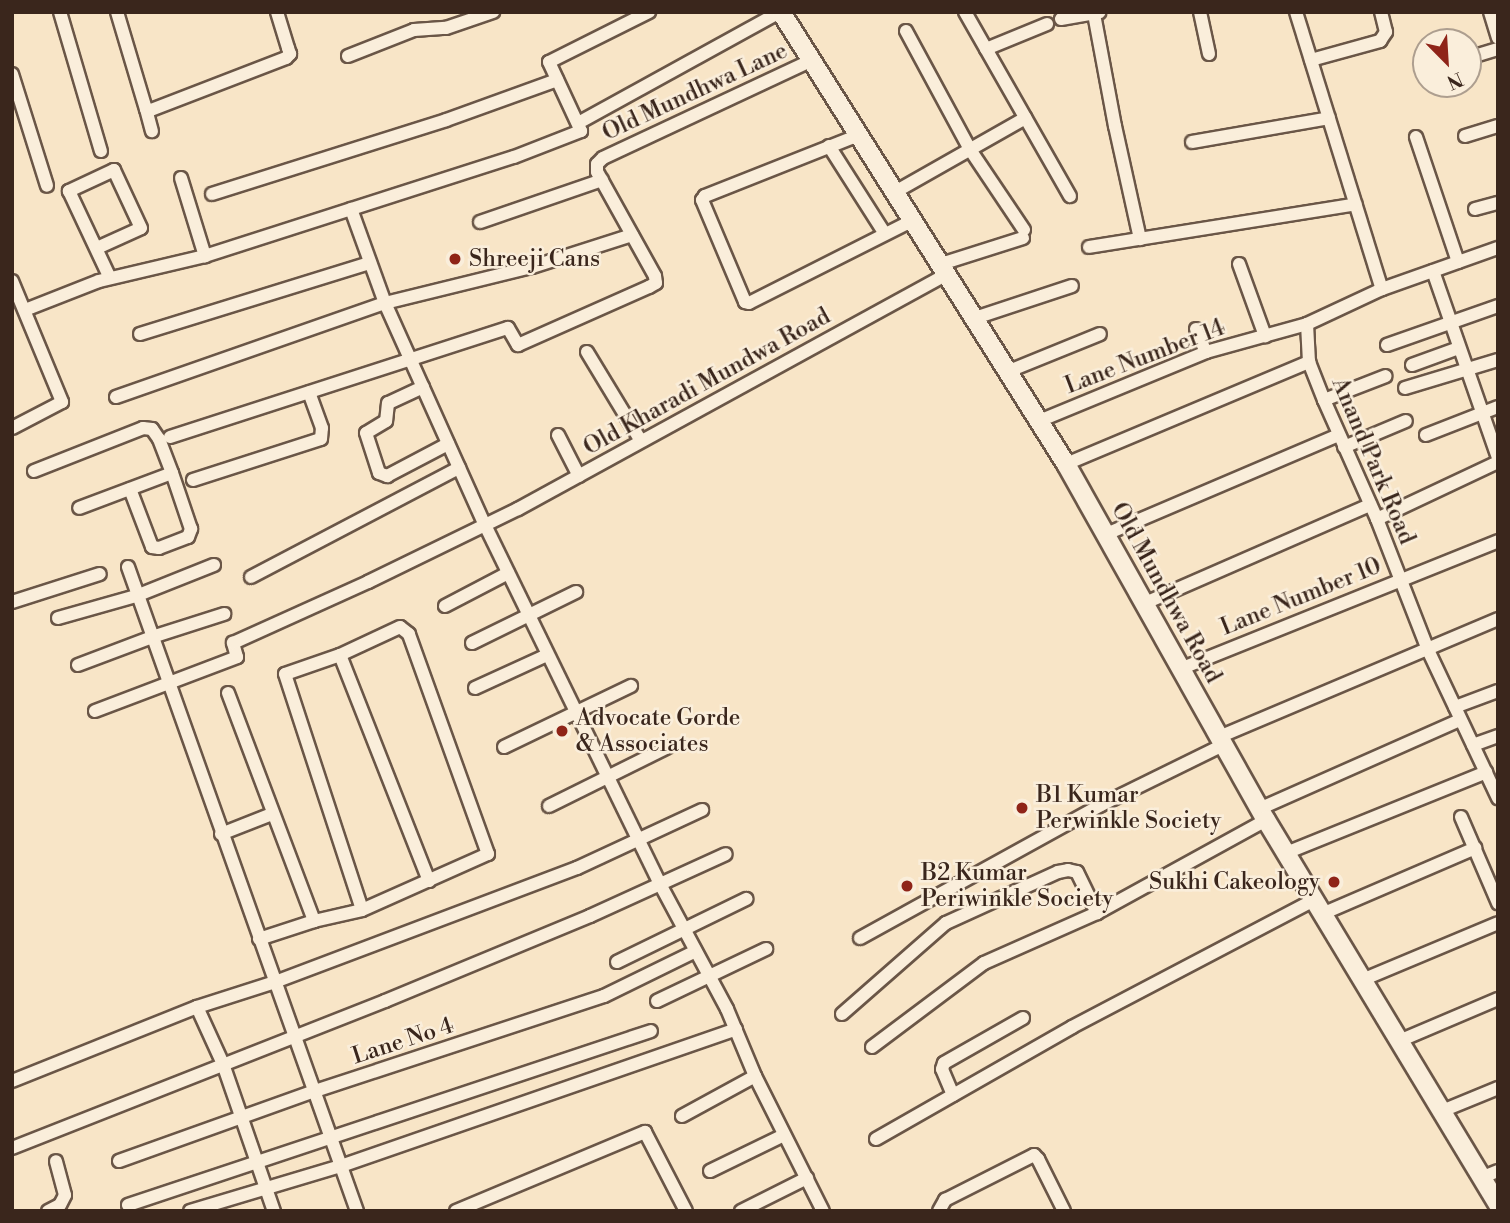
<!DOCTYPE html>
<html>
<head>
<meta charset="utf-8">
<style>
	body { margin:0 }
	#map { position:relative; width:1510px; height:1223px; overflow:hidden; background:#f8e5c7; font-family:"Libre Bodoni",serif }
	div>[style] { position:absolute }
	.roads { filter:drop-shadow(2px 0 #6a5647) drop-shadow(-2px 0 #6a5647) drop-shadow(0 2px #6a5647) drop-shadow(0 -2px #6a5647) }
	.street>* { height:12px; margin:-6px; padding:0 6px; transform-origin:6px; border-radius:6px; background:#faeedb }
	.secondary>* { height:18px; margin:-9px; padding:0 9px; transform-origin:9px; border-radius:9px; background:#faeedb }
	.dots>* { width:19px; height:19px; translate:-50% -50%; box-sizing:border-box; border:4px solid #faeedb; border-radius:50% }
	span { translate:-50% -50%; white-space:nowrap; text-align:center; line-height:1.15; -webkit-text-stroke:5px #faeedb; paint-order:stroke }
	.street-label { font-size:23px; color:#3a261c }
	.poi-label { font-size:23px; color:#3a261c }
	.left { translate:0 -50%; text-align:left }
	.right { translate:-100% -50%; text-align:right }
	.frame { position:absolute; inset:0; border:14px solid #3a261c; pointer-events:none }
	.north { position:absolute; left:1412px; top:28px; width:70px; height:70px; box-sizing:border-box; background:#faeedb; border:2px solid #ad9e8f; border-radius:50%; rotate:156deg; font-size:19px; font-weight:700; line-height:28px; text-align:center; color:#3a261c }
	.north::after { content:''; display:block; margin:auto; width:24px; height:32px; background:#8f2418; clip-path:polygon(50% 0,100% 100%,50% 72%,0 100%) }
</style>
</head>
<body>
<div id="map">
	<div class="roads">
		<div class="street">
			<i style="left:60px;top:12px;width:145px;rotate:73.6deg"></i>
			<i style="left:117px;top:12px;width:101px;rotate:73.4deg"></i>
			<i style="left:146px;top:109px;width:5px;rotate:11deg"></i>
			<i style="left:151px;top:110px;width:145px;rotate:-21.1deg"></i>
			<i style="left:286px;top:58px;width:6px;rotate:-45deg"></i>
			<i style="left:290px;top:54px;width:6px;rotate:-108deg"></i>
			<i style="left:288px;top:48px;width:38px;rotate:-107deg"></i>
			<i style="left:965px;top:12px;width:212px;rotate:60.3deg"></i>
			<i style="left:1200px;top:12px;width:43px;rotate:77.9deg"></i>
			<i style="left:1296px;top:12px;width:290px;rotate:72.8deg"></i>
			<i style="left:1490px;top:12px;width:27px;rotate:73deg"></i>
			<i style="left:1094px;top:14px;width:114px;rotate:79.4deg"></i>
			<i style="left:1115px;top:126px;width:116px;rotate:77.5deg"></i>
			<i style="left:1061px;top:19px;width:39px;rotate:-10deg"></i>
			<i style="left:906px;top:31px;width:136px;rotate:61.6deg"></i>
			<i style="left:971px;top:151px;width:95px;rotate:56.1deg"></i>
			<i style="left:986px;top:49px;width:66px;rotate:-22.3deg"></i>
			<i style="left:348px;top:56px;width:71px;rotate:-21.5deg"></i>
			<i style="left:414px;top:30px;width:32px;rotate:-4deg"></i>
			<i style="left:446px;top:28px;width:50px;rotate:-18.8deg"></i>
			<i style="left:1468px;top:58px;width:31px;rotate:-17deg"></i>
			<i style="left:1311px;top:60px;width:72px;rotate:-15.4deg"></i>
			<i style="left:1380px;top:41px;width:11px;rotate:-56deg"></i>
			<i style="left:1386px;top:32px;width:21px;rotate:-104deg"></i>
			<i style="left:12px;top:74px;width:117px;rotate:72.6deg"></i>
			<i style="left:146px;top:109px;width:23px;rotate:75deg"></i>
			<i style="left:578px;top:123px;width:230px;rotate:-28.8deg"></i>
			<i style="left:859px;top:135px;width:166px;rotate:158.4deg"></i>
			<i style="left:705px;top:196px;width:5px;rotate:127deg"></i>
			<i style="left:702px;top:200px;width:111px;rotate:67.1deg"></i>
			<i style="left:745px;top:302px;width:4px;rotate:14deg"></i>
			<i style="left:749px;top:303px;width:184px;rotate:-26.8deg"></i>
			<i style="left:1465px;top:136px;width:34px;rotate:-17deg"></i>
			<i style="left:1416px;top:137px;width:132px;rotate:71.4deg"></i>
			<i style="left:1192px;top:142px;width:139px;rotate:-9.9deg"></i>
			<i style="left:829px;top:146px;width:104px;rotate:57.5deg"></i>
			<i style="left:181px;top:178px;width:82px;rotate:72.9deg"></i>
			<i style="left:895px;top:192px;width:150px;rotate:-29.6deg"></i>
			<i style="left:212px;top:194px;width:245px;rotate:-17.5deg"></i>
			<i style="left:446px;top:120px;width:118px;rotate:-19.8deg"></i>
			<i style="left:351px;top:209px;width:100px;rotate:70.1deg"></i>
			<i style="left:385px;top:303px;width:243px;rotate:65.8deg"></i>
			<i style="left:485px;top:525px;width:399px;rotate:64deg"></i>
			<i style="left:660px;top:884px;width:142px;rotate:61.8deg"></i>
			<i style="left:727px;top:1009px;width:73px;rotate:67.3deg"></i>
			<i style="left:755px;top:1076px;width:151px;rotate:63.3deg"></i>
			<i style="left:1475px;top:209px;width:24px;rotate:-15deg"></i>
			<i style="left:480px;top:222px;width:129px;rotate:-19deg"></i>
			<i style="left:1089px;top:247px;width:270px;rotate:-9.1deg"></i>
			<i style="left:97px;top:248px;width:48px;rotate:-24.4deg"></i>
			<i style="left:141px;top:228px;width:64px;rotate:-115deg"></i>
			<i style="left:114px;top:170px;width:50px;rotate:155deg"></i>
			<i style="left:69px;top:191px;width:96px;rotate:64.8deg"></i>
			<i style="left:941px;top:264px;width:86px;rotate:-17.6deg"></i>
			<i style="left:1239px;top:264px;width:77px;rotate:70.1deg"></i>
			<i style="left:1433px;top:271px;width:198px;rotate:70.8deg"></i>
			<i style="left:12px;top:281px;width:131px;rotate:67.5deg"></i>
			<i style="left:62px;top:402px;width:56px;rotate:152.5deg"></i>
			<i style="left:25px;top:310px;width:79px;rotate:-21.4deg"></i>
			<i style="left:99px;top:281px;width:109px;rotate:-13.3deg"></i>
			<i style="left:205px;top:256px;width:324px;rotate:-17.8deg"></i>
			<i style="left:514px;top:157px;width:72px;rotate:-21.2deg"></i>
			<i style="left:581px;top:131px;width:76px;rotate:-114.9deg"></i>
			<i style="left:549px;top:62px;width:112px;rotate:-26.6deg"></i>
			<i style="left:975px;top:318px;width:102px;rotate:-18.3deg"></i>
			<i style="left:1307px;top:324px;width:38px;rotate:87deg"></i>
			<i style="left:1309px;top:362px;width:41px;rotate:68.5deg"></i>
			<i style="left:1324px;top:400px;width:130px;rotate:66deg"></i>
			<i style="left:1377px;top:519px;width:141px;rotate:68.7deg"></i>
			<i style="left:1428px;top:650px;width:164px;rotate:64.7deg"></i>
			<i style="left:1196px;top:329px;width:25px;rotate:67deg"></i>
			<i style="left:140px;top:334px;width:241px;rotate:-17.2deg"></i>
			<i style="left:1387px;top:345px;width:118px;rotate:-19.4deg"></i>
			<i style="left:587px;top:352px;width:104px;rotate:58.8deg"></i>
			<i style="left:1412px;top:365px;width:50px;rotate:-19.9deg"></i>
			<i style="left:1009px;top:371px;width:98px;rotate:-22.1deg"></i>
			<i style="left:423px;top:387px;width:38px;rotate:155deg"></i>
			<i style="left:388px;top:403px;width:18px;rotate:96deg"></i>
			<i style="left:386px;top:421px;width:23px;rotate:149deg"></i>
			<i style="left:366px;top:433px;width:42px;rotate:72deg"></i>
			<i style="left:379px;top:473px;width:9px;rotate:21deg"></i>
			<i style="left:387px;top:476px;width:69px;rotate:-27.7deg"></i>
			<i style="left:1405px;top:388px;width:97px;rotate:-16.8deg"></i>
			<i style="left:116px;top:397px;width:285px;rotate:-19.3deg"></i>
			<i style="left:385px;top:303px;width:151px;rotate:-13.8deg"></i>
			<i style="left:532px;top:267px;width:105px;rotate:-17.7deg"></i>
			<i style="left:1324px;top:400px;width:66px;rotate:-21.2deg"></i>
			<i style="left:1039px;top:421px;width:181px;rotate:-22.4deg"></i>
			<i style="left:1206px;top:352px;width:105px;rotate:-15.5deg"></i>
			<i style="left:1307px;top:324px;width:83px;rotate:-25deg"></i>
			<i style="left:1382px;top:289px;width:123px;rotate:-19.5deg"></i>
			<i style="left:558px;top:435px;width:46px;rotate:62.9deg"></i>
			<i style="left:1426px;top:435px;width:77px;rotate:-21.3deg"></i>
			<i style="left:170px;top:437px;width:355px;rotate:-17.9deg"></i>
			<i style="left:508px;top:328px;width:20px;rotate:60deg"></i>
			<i style="left:518px;top:345px;width:143px;rotate:-23.9deg"></i>
			<i style="left:649px;top:287px;width:8px;rotate:-30deg"></i>
			<i style="left:656px;top:283px;width:7px;rotate:-98deg"></i>
			<i style="left:655px;top:276px;width:119px;rotate:-119.1deg"></i>
			<i style="left:597px;top:172px;width:8px;rotate:-90deg"></i>
			<i style="left:597px;top:164px;width:8px;rotate:-45deg"></i>
			<i style="left:603px;top:158px;width:231px;rotate:-25.1deg"></i>
			<i style="left:1344px;top:447px;width:67px;rotate:-22.8deg"></i>
			<i style="left:1066px;top:464px;width:264px;rotate:-22.8deg"></i>
			<i style="left:34px;top:471px;width:117px;rotate:-21.5deg"></i>
			<i style="left:143px;top:428px;width:9px;rotate:6deg"></i>
			<i style="left:152px;top:429px;width:12px;rotate:55deg"></i>
			<i style="left:159px;top:439px;width:36px;rotate:69deg"></i>
			<i style="left:172px;top:473px;width:99px;rotate:159.4deg"></i>
			<i style="left:193px;top:480px;width:134px;rotate:-17.8deg"></i>
			<i style="left:321px;top:439px;width:11px;rotate:-85deg"></i>
			<i style="left:322px;top:428px;width:38px;rotate:-110deg"></i>
			<i style="left:130px;top:489px;width:62px;rotate:69.2deg"></i>
			<i style="left:152px;top:547px;width:7px;rotate:8deg"></i>
			<i style="left:159px;top:548px;width:31px;rotate:-21deg"></i>
			<i style="left:188px;top:537px;width:9px;rotate:-69deg"></i>
			<i style="left:191px;top:529px;width:59px;rotate:-108.7deg"></i>
			<i style="left:1377px;top:519px;width:134px;rotate:-25.2deg"></i>
			<i style="left:1104px;top:535px;width:255px;rotate:-23.1deg"></i>
			<i style="left:128px;top:567px;width:684px;rotate:70.43deg"></i>
			<i style="left:251px;top:577px;width:235px;rotate:-27.7deg"></i>
			<i style="left:12px;top:602px;width:92px;rotate:-17.7deg"></i>
			<i style="left:1143px;top:604px;width:248px;rotate:-23.6deg"></i>
			<i style="left:445px;top:606px;width:71px;rotate:-27.6deg"></i>
			<i style="left:58px;top:618px;width:81px;rotate:-15.8deg"></i>
			<i style="left:136px;top:596px;width:84px;rotate:-21.7deg"></i>
			<i style="left:472px;top:643px;width:116px;rotate:-26.1deg"></i>
			<i style="left:340px;top:655px;width:243px;rotate:68.5deg"></i>
			<i style="left:78px;top:665px;width:79px;rotate:-20.7deg"></i>
			<i style="left:152px;top:637px;width:76px;rotate:-17.7deg"></i>
			<i style="left:1180px;top:669px;width:343px;rotate:-21.9deg"></i>
			<i style="left:475px;top:688px;width:79px;rotate:-24.6deg"></i>
			<i style="left:228px;top:693px;width:244px;rotate:69.3deg"></i>
			<i style="left:1455px;top:707px;width:46px;rotate:-20.4deg"></i>
			<i style="left:95px;top:711px;width:152px;rotate:-20.8deg"></i>
			<i style="left:237px;top:657px;width:15px;rotate:-106deg"></i>
			<i style="left:233px;top:643px;width:148px;rotate:-24.3deg"></i>
			<i style="left:368px;top:582px;width:167px;rotate:-26deg"></i>
			<i style="left:518px;top:509px;width:490px;rotate:-28.7deg"></i>
			<i style="left:1219px;top:737px;width:303px;rotate:-22.9deg"></i>
			<i style="left:1473px;top:745px;width:27px;rotate:-20deg"></i>
			<i style="left:504px;top:747px;width:141px;rotate:-25.7deg"></i>
			<i style="left:549px;top:806px;width:131px;rotate:-26.4deg"></i>
			<i style="left:1259px;top:809px;width:220px;rotate:-23.9deg"></i>
			<i style="left:1461px;top:817px;width:94px;rotate:66.7deg"></i>
			<i style="left:221px;top:834px;width:55px;rotate:-21.4deg"></i>
			<i style="left:1286px;top:853px;width:216px;rotate:-22deg"></i>
			<i style="left:1322px;top:914px;width:167px;rotate:-23.3deg"></i>
			<i style="left:860px;top:938px;width:275px;rotate:-28.9deg"></i>
			<i style="left:1101px;top:805px;width:136px;rotate:-26.2deg"></i>
			<i style="left:259px;top:939px;width:58px;rotate:-18.1deg"></i>
			<i style="left:314px;top:921px;width:49px;rotate:-12.9deg"></i>
			<i style="left:362px;top:910px;width:138px;rotate:-24deg"></i>
			<i style="left:488px;top:854px;width:234px;rotate:-109.8deg"></i>
			<i style="left:409px;top:634px;width:11px;rotate:-142deg"></i>
			<i style="left:400px;top:627px;width:66px;rotate:155deg"></i>
			<i style="left:340px;top:655px;width:58px;rotate:160.9deg"></i>
			<i style="left:285px;top:674px;width:248px;rotate:71.9deg"></i>
			<i style="left:617px;top:962px;width:144px;rotate:-26deg"></i>
			<i style="left:1362px;top:980px;width:147px;rotate:-22.7deg"></i>
			<i style="left:657px;top:1001px;width:121px;rotate:-25.5deg"></i>
			<i style="left:197px;top:1007px;width:63px;rotate:65.5deg"></i>
			<i style="left:223px;top:1064px;width:156px;rotate:70.9deg"></i>
			<i style="left:842px;top:1014px;width:138px;rotate:-41.2deg"></i>
			<i style="left:946px;top:923px;width:123px;rotate:-24.5deg"></i>
			<i style="left:1058px;top:872px;width:10px;rotate:-11deg"></i>
			<i style="left:1068px;top:870px;width:9px;rotate:13deg"></i>
			<i style="left:1077px;top:872px;width:46px;rotate:64deg"></i>
			<i style="left:1399px;top:1041px;width:108px;rotate:-23deg"></i>
			<i style="left:872px;top:1047px;width:140px;rotate:-36.9deg"></i>
			<i style="left:984px;top:963px;width:124px;rotate:-23.9deg"></i>
			<i style="left:1097px;top:913px;width:193px;rotate:-28.8deg"></i>
			<i style="left:12px;top:1081px;width:199px;rotate:-21.8deg"></i>
			<i style="left:197px;top:1007px;width:82px;rotate:-17.8deg"></i>
			<i style="left:275px;top:982px;width:323px;rotate:-20.7deg"></i>
			<i style="left:577px;top:868px;width:138px;rotate:-24.9deg"></i>
			<i style="left:953px;top:1095px;width:28px;rotate:-113deg"></i>
			<i style="left:942px;top:1069px;width:6px;rotate:-72deg"></i>
			<i style="left:944px;top:1063px;width:91px;rotate:-29.7deg"></i>
			<i style="left:1442px;top:1111px;width:61px;rotate:-22.3deg"></i>
			<i style="left:682px;top:1116px;width:83px;rotate:-28.7deg"></i>
			<i style="left:876px;top:1139px;width:226px;rotate:-29.7deg"></i>
			<i style="left:1072px;top:1027px;width:273px;rotate:-27.7deg"></i>
			<i style="left:12px;top:1148px;width:401px;rotate:-21.5deg"></i>
			<i style="left:385px;top:1001px;width:222px;rotate:-22.5deg"></i>
			<i style="left:590px;top:916px;width:149px;rotate:-24.5deg"></i>
			<i style="left:119px;top:1161px;width:208px;rotate:-19.7deg"></i>
			<i style="left:315px;top:1091px;width:304px;rotate:-18.2deg"></i>
			<i style="left:604px;top:996px;width:102px;rotate:-26.1deg"></i>
			<i style="left:710px;top:1171px;width:82px;rotate:-25.9deg"></i>
			<i style="left:1483px;top:1177px;width:16px;rotate:-22deg"></i>
			<i style="left:128px;top:1205px;width:551px;rotate:-18.4deg"></i>
			<i style="left:48px;top:1211px;width:13px;rotate:-27deg"></i>
			<i style="left:60px;top:1205px;width:11px;rotate:-63deg"></i>
			<i style="left:65px;top:1195px;width:35px;rotate:-105deg"></i>
			<i style="left:190px;top:1211px;width:158px;rotate:-16.6deg"></i>
			<i style="left:341px;top:1166px;width:418px;rotate:-19.1deg"></i>
			<i style="left:456px;top:1211px;width:205px;rotate:-22.7deg"></i>
			<i style="left:645px;top:1132px;width:89px;rotate:62.6deg"></i>
			<i style="left:741px;top:1211px;width:74px;rotate:-26.6deg"></i>
			<i style="left:939px;top:1211px;width:13px;rotate:-61deg"></i>
			<i style="left:945px;top:1200px;width:100px;rotate:-26.8deg"></i>
			<i style="left:1034px;top:1155px;width:6px;rotate:45deg"></i>
			<i style="left:1038px;top:1159px;width:58px;rotate:63.4deg"></i>
		</div>
		<div class="secondary">
			<i style="left:781px;top:12px;width:534px;rotate:57.77deg"></i>
			<i style="left:1066px;top:464px;width:408px;rotate:60.7deg"></i>
			<i style="left:1266px;top:820px;width:449px;rotate:58.9deg"></i>
		</div>
	</div>
	<div class="dots">
		<i style="left:455px;top:259px;background:#8f2418"></i>
		<i style="left:562px;top:731px;background:#8f2418"></i>
		<i style="left:1022px;top:808px;background:#8f2418"></i>
		<i style="left:1334px;top:882px;background:#8f2418"></i>
		<i style="left:907px;top:886px;background:#8f2418"></i>
	</div>
	<div class="street-label">
		<span style="left:695px;top:92px;rotate:-25deg">Old Mundhwa Lane</span>
		<span style="left:1145px;top:357px;rotate:-21deg">Lane Number 14</span>
		<span style="left:707px;top:382px;rotate:-29deg">Old Kharadi Mundwa Road</span>
		<span style="left:1373px;top:461px;rotate:67deg">Anand Park Road</span>
		<span style="left:1166px;top:593px;rotate:61deg">Old Mundhwa Road</span>
		<span style="left:1301px;top:597px;rotate:-22deg">Lane Number 10</span>
		<span style="left:403px;top:1041px;rotate:-18deg">Lane No 4</span>
	</div>
	<div class="poi-label">
		<span class="left" style="left:469px;top:259px">Shreeji Cans</span>
		<span class="left" style="left:576px;top:731px">Advocate Gorde<br>&amp; Associates</span>
		<span class="left" style="left:1036px;top:808px">B1 Kumar<br>Perwinkle Society</span>
		<span class="left" style="left:921px;top:886px">B2 Kumar<br>Periwinkle Society</span>
		<span class="right" style="left:1320px;top:882px">Sukhi Cakeology</span>
	</div>
	<div class="frame"></div>
	<div class="north">N</div>
</div>
</body>
</html>
